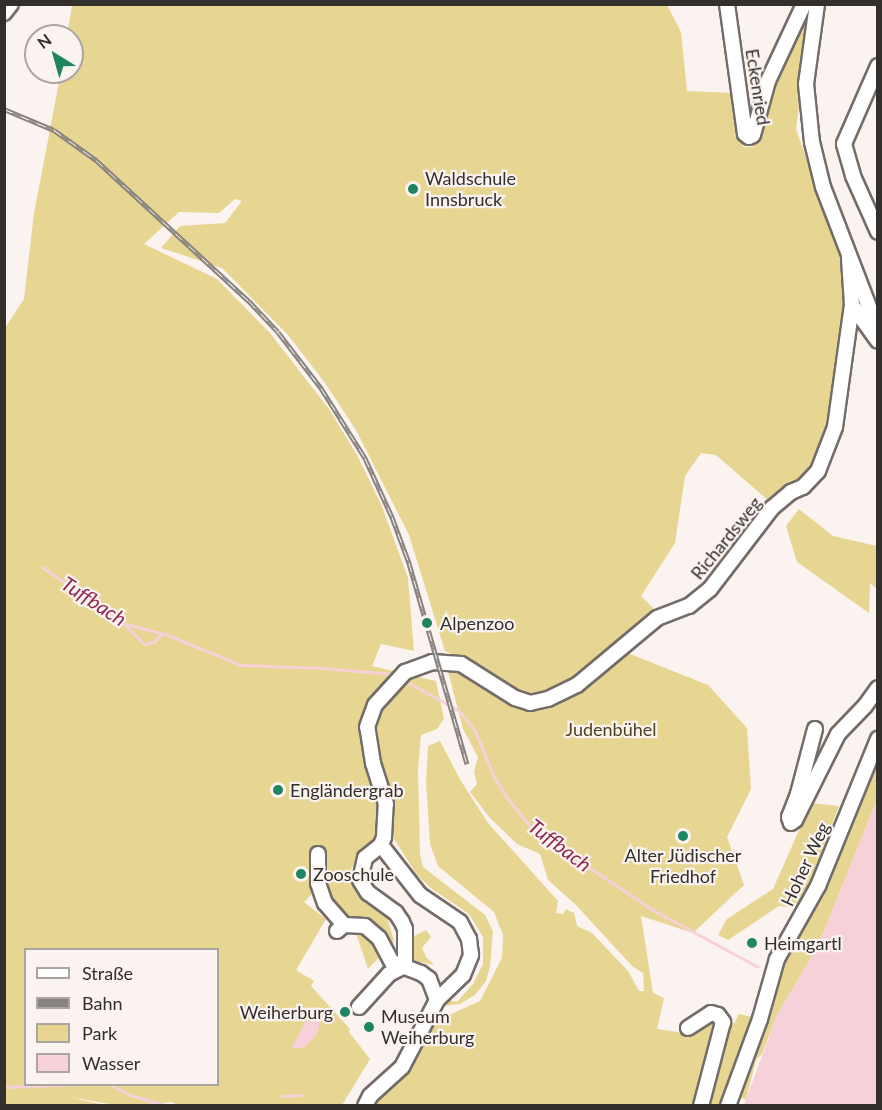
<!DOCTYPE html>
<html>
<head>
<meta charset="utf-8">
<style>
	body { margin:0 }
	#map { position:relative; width:882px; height:1110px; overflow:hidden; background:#fbf3ef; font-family:Lato,sans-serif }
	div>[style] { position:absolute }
	.green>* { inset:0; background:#e7d592 }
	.water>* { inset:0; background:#f7d1da }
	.stream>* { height:3px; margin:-1.5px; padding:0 1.5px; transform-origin:1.5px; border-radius:1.5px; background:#f7d1da }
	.roads { filter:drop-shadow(2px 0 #736d69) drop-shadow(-2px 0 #736d69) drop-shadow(0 2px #736d69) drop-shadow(0 -2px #736d69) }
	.minor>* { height:14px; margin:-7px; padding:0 7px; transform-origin:7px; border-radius:7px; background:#fff }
	.rail>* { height:5px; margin-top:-2.5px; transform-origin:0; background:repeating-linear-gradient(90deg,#fbf3ef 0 9px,#888380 0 18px); box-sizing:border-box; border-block:2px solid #888380 }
	.dots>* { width:16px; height:16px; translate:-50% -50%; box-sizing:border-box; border:3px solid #fbf3ef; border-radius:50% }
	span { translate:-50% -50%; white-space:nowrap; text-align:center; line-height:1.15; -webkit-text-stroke:4.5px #fbf3ef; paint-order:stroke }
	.street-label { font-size:18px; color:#322f2d }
	.poi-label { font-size:18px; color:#322f2d }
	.left { translate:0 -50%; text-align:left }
	.right { translate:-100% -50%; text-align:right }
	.park-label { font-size:18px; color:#4d431e }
	.water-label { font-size:20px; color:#8e274e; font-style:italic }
	.frame { position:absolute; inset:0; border:6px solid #322f2d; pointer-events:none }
	.legend { position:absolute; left:24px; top:948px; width:195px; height:138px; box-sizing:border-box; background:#fbf3ef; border:2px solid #aba5a1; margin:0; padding:8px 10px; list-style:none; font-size:18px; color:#322f2d }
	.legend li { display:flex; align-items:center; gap:12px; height:30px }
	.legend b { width:30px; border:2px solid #aba5a1 }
	.north { position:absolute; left:24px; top:24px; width:60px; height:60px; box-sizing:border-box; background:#fbf3ef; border:2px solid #aba5a1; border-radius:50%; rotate:323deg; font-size:16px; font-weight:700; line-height:24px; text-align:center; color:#322f2d }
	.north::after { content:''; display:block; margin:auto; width:21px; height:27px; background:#1d8561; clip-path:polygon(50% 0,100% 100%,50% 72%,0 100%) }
</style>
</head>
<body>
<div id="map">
	<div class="green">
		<i style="clip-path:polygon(evenodd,72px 5px,667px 5px,681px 32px,687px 91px,735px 93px,737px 134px,744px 147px,754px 147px,769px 93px,806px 17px,810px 18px,796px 129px,847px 275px,840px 372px,815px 465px,804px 480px,769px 501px,716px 455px,701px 453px,685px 476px,675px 543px,641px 596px,656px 611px,571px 678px,548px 691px,530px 696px,445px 651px,409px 535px,356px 430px,325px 383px,288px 335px,222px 268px,161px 248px,180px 226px,225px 223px,242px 201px,235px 199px,219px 213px,179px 212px,144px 244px,217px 279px,270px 333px,329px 409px,357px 455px,381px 504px,408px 578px,414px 651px,381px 644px,372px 666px,436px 681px,444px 719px,437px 729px,421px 735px,418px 769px,420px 854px,423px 867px,485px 915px,493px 931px,490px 967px,486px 981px,475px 995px,460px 1004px,442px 1006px,447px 1000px,457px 1002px,473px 984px,483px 964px,483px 937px,469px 914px,432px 889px,417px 875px,394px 839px,369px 846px,351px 869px,360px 893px,385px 910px,394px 941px,368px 969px,352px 921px,328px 900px,314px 879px,312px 894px,304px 902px,326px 919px,296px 970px,314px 981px,311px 986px,350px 1029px,349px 1032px,370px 1059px,342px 1105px,179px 1106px,172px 1102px,122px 1106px,69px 1097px,104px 1105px,5px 1106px,5px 328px,24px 299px,34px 213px,61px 72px,72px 72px,72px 36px,67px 36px,72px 5px,26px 950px,218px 950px,218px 1084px,26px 1084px,26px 950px)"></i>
		<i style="clip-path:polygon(799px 509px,833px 536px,877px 546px,877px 589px,870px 583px,869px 613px,797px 562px,786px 526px)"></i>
		<i style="clip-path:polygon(620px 650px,708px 685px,747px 728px,751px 789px,727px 837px,744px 885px,693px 933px,641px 916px,653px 993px,664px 998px,657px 1029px,678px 1032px,684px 1036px,712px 1010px,723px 1009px,734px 1024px,739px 1014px,753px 1017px,720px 1105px,703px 1105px,714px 1042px,708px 1049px,697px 1105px,373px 1106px,404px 1075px,429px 1027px,438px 1020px,480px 1001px,502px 958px,503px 935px,494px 912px,438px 866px,430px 844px,426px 782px,428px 746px,440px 741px,461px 781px,488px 823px,558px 901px,556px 913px,563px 914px,566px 909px,574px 913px,577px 926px,592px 933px,628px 971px,639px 991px,644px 991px,643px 973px,632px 966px,575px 904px,548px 880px,540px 854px,517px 844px,490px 818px,470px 792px,477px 784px,474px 771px,478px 757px,463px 729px,447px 667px,459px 667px,543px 705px)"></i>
		<i style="clip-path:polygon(877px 759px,877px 800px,818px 946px,777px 1015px,762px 1054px,756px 1060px,746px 1100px,739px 1097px,769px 1021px,782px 967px,825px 892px,843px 839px)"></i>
		<i style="clip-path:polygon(811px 803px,839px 806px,814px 873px,797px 908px,779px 906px,728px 940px,718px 935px,727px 919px,773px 889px)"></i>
		<i style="clip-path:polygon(426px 930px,431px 937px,422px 948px,426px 957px,434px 965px,411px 960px,412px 937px)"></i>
	</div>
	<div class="water">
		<i style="clip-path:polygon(877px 800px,877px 1105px,744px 1105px,777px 1015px,818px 946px)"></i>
		<i style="clip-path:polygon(315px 1012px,320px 1021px,317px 1034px,305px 1047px,291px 1049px,309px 1014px)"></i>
	</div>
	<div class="stream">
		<i style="left:42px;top:567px;width:101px;rotate:34.5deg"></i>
		<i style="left:125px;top:624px;width:44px;rotate:14.3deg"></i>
		<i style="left:168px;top:635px;width:78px;rotate:22.6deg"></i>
		<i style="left:240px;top:665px;width:83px;rotate:2.1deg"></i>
		<i style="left:323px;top:668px;width:70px;rotate:4.9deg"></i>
		<i style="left:126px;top:626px;width:25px;rotate:45deg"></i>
		<i style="left:144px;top:644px;width:10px;rotate:-11deg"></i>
		<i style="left:154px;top:642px;width:11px;rotate:-49deg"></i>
		<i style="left:405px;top:681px;width:60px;rotate:28.7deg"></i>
		<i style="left:458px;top:710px;width:12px;rotate:48deg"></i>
		<i style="left:466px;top:719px;width:15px;rotate:53deg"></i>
		<i style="left:475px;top:731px;width:50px;rotate:67.6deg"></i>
		<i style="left:494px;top:777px;width:25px;rotate:58deg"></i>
		<i style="left:507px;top:798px;width:41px;rotate:50.9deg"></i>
		<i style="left:533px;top:830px;width:144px;rotate:33.7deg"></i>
		<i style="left:653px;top:910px;width:119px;rotate:28.5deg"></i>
		<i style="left:109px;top:1084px;width:24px;rotate:28deg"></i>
		<i style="left:130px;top:1095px;width:40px;rotate:16deg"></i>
		<i style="left:4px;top:1087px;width:79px;rotate:-2.2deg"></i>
		<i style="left:282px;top:1096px;width:19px;rotate:-3deg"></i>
	</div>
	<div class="roads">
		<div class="minor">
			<i style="left:727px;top:4px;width:131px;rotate:82.1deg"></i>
			<i style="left:745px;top:134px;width:5px;rotate:37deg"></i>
			<i style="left:749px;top:137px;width:4px;rotate:-27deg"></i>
			<i style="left:753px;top:135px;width:56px;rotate:-74.5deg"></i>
			<i style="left:768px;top:81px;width:85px;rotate:-64.9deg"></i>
			<i style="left:817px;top:4px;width:81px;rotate:97.8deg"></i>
			<i style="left:806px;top:84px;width:58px;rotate:84.1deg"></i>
			<i style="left:812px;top:142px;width:46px;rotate:76.3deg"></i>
			<i style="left:823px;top:187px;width:153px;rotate:69deg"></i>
			<i style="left:4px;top:13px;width:11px;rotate:-52deg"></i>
			<i style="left:878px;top:66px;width:85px;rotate:113.6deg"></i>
			<i style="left:844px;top:144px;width:33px;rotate:74deg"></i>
			<i style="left:853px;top:176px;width:61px;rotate:65.9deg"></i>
			<i style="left:852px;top:305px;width:44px;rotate:54.2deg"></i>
			<i style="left:815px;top:729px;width:67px;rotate:104.7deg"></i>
			<i style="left:798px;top:794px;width:25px;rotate:111deg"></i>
			<i style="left:789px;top:817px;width:6px;rotate:72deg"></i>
			<i style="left:791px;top:823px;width:5px;rotate:-37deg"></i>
			<i style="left:795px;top:820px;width:96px;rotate:-63.4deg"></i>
			<i style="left:838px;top:734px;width:39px;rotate:-46deg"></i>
			<i style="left:865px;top:706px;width:22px;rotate:-54deg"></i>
			<i style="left:318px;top:854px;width:29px;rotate:90deg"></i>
			<i style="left:318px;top:883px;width:21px;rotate:71deg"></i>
			<i style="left:325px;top:903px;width:29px;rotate:49deg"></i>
			<i style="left:337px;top:931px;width:9px;rotate:-41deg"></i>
			<i style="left:344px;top:925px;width:21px;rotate:3deg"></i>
			<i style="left:365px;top:926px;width:18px;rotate:41deg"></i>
			<i style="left:379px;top:938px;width:27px;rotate:62deg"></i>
			<i style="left:392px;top:962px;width:31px;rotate:21deg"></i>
			<i style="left:421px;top:973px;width:10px;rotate:37deg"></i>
			<i style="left:429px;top:979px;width:22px;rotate:69deg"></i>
			<i style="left:405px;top:966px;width:37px;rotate:-90deg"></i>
			<i style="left:405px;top:929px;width:8px;rotate:-113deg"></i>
			<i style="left:402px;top:922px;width:11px;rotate:-124deg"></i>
			<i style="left:396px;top:913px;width:34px;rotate:-144deg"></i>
			<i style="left:368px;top:893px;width:15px;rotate:-122deg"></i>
			<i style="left:360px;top:880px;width:23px;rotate:-77deg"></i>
			<i style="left:365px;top:858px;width:21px;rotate:-39deg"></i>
			<i style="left:381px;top:845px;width:9px;rotate:-69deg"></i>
			<i style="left:384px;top:837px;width:33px;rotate:-87deg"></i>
			<i style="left:386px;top:804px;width:43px;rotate:-107.6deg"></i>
			<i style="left:373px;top:763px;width:36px;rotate:-99deg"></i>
			<i style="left:367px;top:727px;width:23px;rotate:-70deg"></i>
			<i style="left:375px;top:705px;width:45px;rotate:-47.7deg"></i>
			<i style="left:405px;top:672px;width:29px;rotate:-20deg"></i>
			<i style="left:432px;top:662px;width:29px;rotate:4deg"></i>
			<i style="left:461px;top:664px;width:64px;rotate:32.2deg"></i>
			<i style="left:515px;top:698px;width:16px;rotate:18deg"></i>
			<i style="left:530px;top:703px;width:18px;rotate:-13deg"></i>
			<i style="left:548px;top:699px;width:32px;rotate:-26deg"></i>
			<i style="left:577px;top:685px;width:104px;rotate:-39.9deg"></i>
			<i style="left:657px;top:618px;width:34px;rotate:-21deg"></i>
			<i style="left:689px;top:606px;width:27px;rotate:-39deg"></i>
			<i style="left:710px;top:589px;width:102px;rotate:-52.6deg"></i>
			<i style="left:772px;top:508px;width:25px;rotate:-40deg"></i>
			<i style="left:791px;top:492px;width:13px;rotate:-23deg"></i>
			<i style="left:803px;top:487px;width:22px;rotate:-47deg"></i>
			<i style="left:818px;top:471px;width:47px;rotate:-68.9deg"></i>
			<i style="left:835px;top:427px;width:123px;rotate:-82.1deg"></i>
			<i style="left:852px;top:305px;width:47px;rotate:-93.7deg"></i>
			<i style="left:359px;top:1007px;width:45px;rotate:-47.7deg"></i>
			<i style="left:389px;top:974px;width:18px;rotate:-27deg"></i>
			<i style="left:688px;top:1028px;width:27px;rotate:-33deg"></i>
			<i style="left:711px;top:1013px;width:7px;rotate:16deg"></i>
			<i style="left:718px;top:1015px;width:9px;rotate:54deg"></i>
			<i style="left:723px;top:1022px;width:87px;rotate:104.7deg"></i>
			<i style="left:365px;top:1106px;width:11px;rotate:-63deg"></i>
			<i style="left:370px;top:1096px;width:43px;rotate:-42.2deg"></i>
			<i style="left:402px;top:1067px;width:76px;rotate:-62.4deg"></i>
			<i style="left:437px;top:1000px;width:36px;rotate:-44deg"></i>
			<i style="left:463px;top:975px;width:22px;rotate:-68deg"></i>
			<i style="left:471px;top:955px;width:16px;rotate:-97deg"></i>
			<i style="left:469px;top:939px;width:19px;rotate:-118deg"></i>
			<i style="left:460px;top:922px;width:48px;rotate:-146deg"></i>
			<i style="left:420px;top:895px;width:63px;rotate:-128deg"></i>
			<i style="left:728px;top:1106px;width:93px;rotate:-69.8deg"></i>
			<i style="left:760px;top:1019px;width:62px;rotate:-74.2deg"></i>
			<i style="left:777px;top:959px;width:84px;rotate:-60.7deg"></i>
			<i style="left:818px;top:886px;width:159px;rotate:-67.8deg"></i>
		</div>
	</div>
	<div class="rail">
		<i style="left:4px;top:109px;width:54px;rotate:22.8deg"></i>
		<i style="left:54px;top:130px;width:52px;rotate:35.5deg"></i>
		<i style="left:96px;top:160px;width:208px;rotate:42.7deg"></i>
		<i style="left:249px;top:301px;width:42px;rotate:46.9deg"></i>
		<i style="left:278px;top:332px;width:71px;rotate:52.5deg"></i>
		<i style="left:321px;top:388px;width:83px;rotate:57.8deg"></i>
		<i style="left:365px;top:458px;width:65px;rotate:65.4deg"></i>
		<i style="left:392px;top:517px;width:49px;rotate:69.7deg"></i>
		<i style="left:409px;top:563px;width:209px;rotate:73.9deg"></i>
	</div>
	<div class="dots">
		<i style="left:413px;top:189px;background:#1d8561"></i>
		<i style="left:427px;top:623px;background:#1d8561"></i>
		<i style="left:278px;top:790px;background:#1d8561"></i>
		<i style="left:683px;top:836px;background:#1d8561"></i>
		<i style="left:301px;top:874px;background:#1d8561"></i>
		<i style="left:752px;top:943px;background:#1d8561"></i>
		<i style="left:345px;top:1012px;background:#1d8561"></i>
		<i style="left:369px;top:1027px;background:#1d8561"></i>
	</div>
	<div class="street-label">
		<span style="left:758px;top:87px;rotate:81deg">Eckenried</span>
		<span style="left:726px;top:538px;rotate:-51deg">Richardsweg</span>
		<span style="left:805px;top:864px;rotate:-65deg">Hoher Weg</span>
	</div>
	<div class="poi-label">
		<span class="left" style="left:425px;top:189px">Waldschule<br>Innsbruck</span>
		<span class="left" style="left:440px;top:623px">Alpenzoo</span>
		<span class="left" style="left:290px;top:790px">Engländergrab</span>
		<span style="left:683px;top:866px">Alter Jüdischer<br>Friedhof</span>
		<span class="left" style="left:313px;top:874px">Zooschule</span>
		<span class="left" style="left:764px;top:943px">Heimgartl</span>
		<span class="right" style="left:333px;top:1012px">Weiherburg</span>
		<span class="left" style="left:381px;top:1027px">Museum<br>Weiherburg</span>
	</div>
	<div class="park-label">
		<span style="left:611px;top:729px">Judenbühel</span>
	</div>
	<div class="water-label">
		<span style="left:94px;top:601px;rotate:33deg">Tuffbach</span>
		<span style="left:560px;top:845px;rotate:37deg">Tuffbach</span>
	</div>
	<div class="frame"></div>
	<ul class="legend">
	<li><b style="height:8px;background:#fff"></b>Straße</li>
	<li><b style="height:8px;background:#888380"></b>Bahn</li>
	<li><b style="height:16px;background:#e7d592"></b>Park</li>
	<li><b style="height:16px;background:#f7d1da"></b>Wasser</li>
	</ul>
	<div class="north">N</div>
</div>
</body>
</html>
